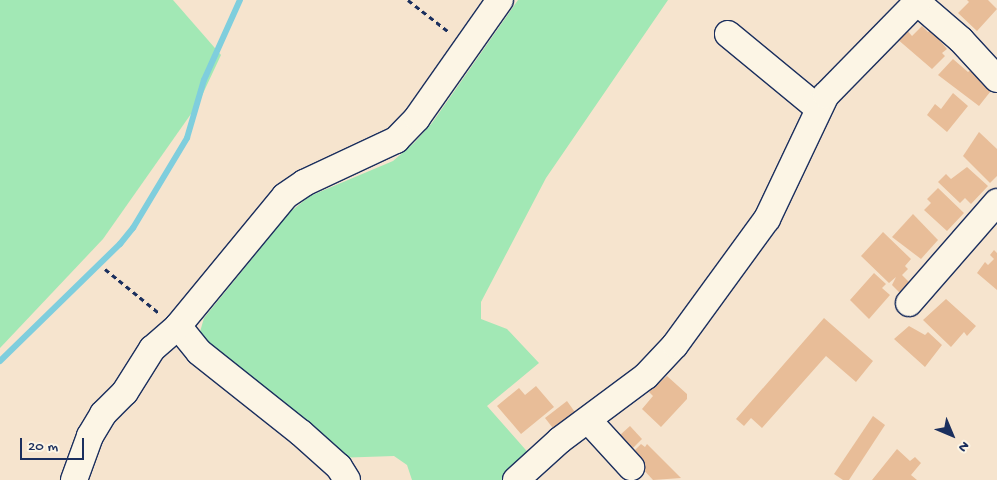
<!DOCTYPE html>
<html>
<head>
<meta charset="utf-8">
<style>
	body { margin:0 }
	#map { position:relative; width:997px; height:480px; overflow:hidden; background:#f6e4ce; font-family:"Gochi Hand",sans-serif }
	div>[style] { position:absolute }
	.green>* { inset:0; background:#a2e8b5 }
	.stream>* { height:6px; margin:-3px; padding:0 3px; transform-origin:3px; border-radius:3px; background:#7fcedd }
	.building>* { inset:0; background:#e8bd98 }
	.path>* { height:3px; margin-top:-1.5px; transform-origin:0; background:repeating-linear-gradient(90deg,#1b2f5e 0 5px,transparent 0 9px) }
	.roads { filter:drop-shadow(1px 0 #1b2f5e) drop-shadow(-1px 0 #1b2f5e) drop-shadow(0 1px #1b2f5e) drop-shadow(0 -1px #1b2f5e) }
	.minor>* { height:26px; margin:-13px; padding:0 13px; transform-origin:13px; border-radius:13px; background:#fcf5e5 }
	span { translate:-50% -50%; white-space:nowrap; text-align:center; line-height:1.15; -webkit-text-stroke:4.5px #fcf5e5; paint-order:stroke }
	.north { position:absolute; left:927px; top:410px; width:50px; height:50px; -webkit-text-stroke:4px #fcf5e5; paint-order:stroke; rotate:135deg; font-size:14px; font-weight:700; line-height:20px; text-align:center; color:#1b2f5e }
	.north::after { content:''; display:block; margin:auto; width:18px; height:22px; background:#1b2f5e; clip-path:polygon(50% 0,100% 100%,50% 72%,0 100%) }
	.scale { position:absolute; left:20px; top:438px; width:64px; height:22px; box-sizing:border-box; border:2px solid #1b2f5e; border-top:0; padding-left:6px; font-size:15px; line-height:18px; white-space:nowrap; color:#1b2f5e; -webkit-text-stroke:4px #fcf5e5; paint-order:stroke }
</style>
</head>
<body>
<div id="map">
	<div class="green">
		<i style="clip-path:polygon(0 0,173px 0,221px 55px,198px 104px,103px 239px,0 348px)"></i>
		<i style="clip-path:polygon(518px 0,668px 0,546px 178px,481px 302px,481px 319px,507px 329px,539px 363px,487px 406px,532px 457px,510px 480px,412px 480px,407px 465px,394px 456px,335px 458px,197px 342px,204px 318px,290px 212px,310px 196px,393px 161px,414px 143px,432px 123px)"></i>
	</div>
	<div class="stream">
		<i style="left:0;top:361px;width:168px;rotate:-44.3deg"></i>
		<i style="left:120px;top:244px;width:21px;rotate:-51deg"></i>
		<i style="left:133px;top:228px;width:105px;rotate:-59deg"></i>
		<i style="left:187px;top:138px;width:60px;rotate:-73.7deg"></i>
		<i style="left:204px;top:80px;width:88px;rotate:-65.8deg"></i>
	</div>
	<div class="building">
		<i style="clip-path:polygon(967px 0,988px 0,997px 9px,977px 31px,958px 13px,969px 2px)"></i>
		<i style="clip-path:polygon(922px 26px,928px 32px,931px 30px,947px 49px,942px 53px,945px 56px,932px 69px,896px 38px,906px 29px,912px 36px)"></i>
		<i style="clip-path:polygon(953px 59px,968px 72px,975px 67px,994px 87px,979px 106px,938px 75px)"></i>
		<i style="clip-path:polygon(953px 93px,968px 106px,947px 132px,927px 115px,935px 104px,941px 109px)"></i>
		<i style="clip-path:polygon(979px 132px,997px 149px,997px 176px,990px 183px,963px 156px)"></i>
		<i style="clip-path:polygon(967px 167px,988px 186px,971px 204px,965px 198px,960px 203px,938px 182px,946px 174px,951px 179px)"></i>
		<i style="clip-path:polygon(938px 188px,964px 213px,947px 231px,924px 210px,931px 203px,927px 199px)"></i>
		<i style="clip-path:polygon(913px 214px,938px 240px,921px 259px,892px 237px)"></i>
		<i style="clip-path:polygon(883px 232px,911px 259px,905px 266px,908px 269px,902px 275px,911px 284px,901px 294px,892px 285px,896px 277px,889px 283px,861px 256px)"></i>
		<i style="clip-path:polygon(994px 250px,997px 253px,997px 290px,977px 273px,985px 262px,988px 265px,994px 259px,990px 255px)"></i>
		<i style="clip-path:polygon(874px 273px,886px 284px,882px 288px,890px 295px,869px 319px,850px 300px)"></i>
		<i style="clip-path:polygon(946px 299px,976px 326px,967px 336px,964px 332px,951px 347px,923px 320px)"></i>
		<i style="clip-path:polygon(824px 318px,873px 361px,856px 382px,826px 356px,762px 428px,751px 418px,744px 426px,736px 419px)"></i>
		<i style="clip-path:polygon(909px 326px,925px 335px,928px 332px,942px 345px,925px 367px,894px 339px)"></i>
		<i style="clip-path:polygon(667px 376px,687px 394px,687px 399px,661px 427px,642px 409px,653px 396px,649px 392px)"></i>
		<i style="clip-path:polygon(536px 386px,554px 407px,521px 434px,497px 406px,519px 388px,525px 395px)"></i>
		<i style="clip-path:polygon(567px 401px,577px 415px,556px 432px,545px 418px)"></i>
		<i style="clip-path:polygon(873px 416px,885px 425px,849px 480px,843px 480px,834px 474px)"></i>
		<i style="clip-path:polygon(630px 426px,642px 439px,633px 448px,620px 435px)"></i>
		<i style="clip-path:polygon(641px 444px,645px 447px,647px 444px,681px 478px,653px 480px,630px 455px)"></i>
		<i style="clip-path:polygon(897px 449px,910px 461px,915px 457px,921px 463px,911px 475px,917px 480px,872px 480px)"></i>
	</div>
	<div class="path">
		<i style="left:408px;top:0;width:52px;rotate:38deg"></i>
		<i style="left:105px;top:269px;width:70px;rotate:39.2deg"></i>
	</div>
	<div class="roads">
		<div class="minor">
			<i style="left:917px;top:2px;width:58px;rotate:40.8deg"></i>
			<i style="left:961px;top:40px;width:53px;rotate:47.3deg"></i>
			<i style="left:728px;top:34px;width:112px;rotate:39.5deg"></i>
			<i style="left:814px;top:105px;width:5px"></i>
			<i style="left:909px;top:303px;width:134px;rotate:-48.9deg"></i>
			<i style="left:178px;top:326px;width:33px;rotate:51deg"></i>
			<i style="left:199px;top:352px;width:130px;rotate:38.5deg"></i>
			<i style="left:301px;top:433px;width:51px;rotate:41.8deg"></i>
			<i style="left:339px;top:467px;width:15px;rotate:58deg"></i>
			<i style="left:588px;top:420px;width:64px;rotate:47.5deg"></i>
			<i style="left:74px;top:480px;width:47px;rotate:-70deg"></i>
			<i style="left:90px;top:436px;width:26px;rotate:-59deg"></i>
			<i style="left:103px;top:414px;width:31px;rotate:-45deg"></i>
			<i style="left:125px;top:392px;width:51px;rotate:-57.9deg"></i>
			<i style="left:152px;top:349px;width:35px;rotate:-41deg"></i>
			<i style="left:178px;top:326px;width:168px;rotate:-50.5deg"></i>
			<i style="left:285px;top:196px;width:23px;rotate:-34deg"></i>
			<i style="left:304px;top:183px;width:102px;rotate:-25.1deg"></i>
			<i style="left:396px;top:140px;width:30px;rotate:-46deg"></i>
			<i style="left:417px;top:118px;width:144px;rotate:-54.9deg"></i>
			<i style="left:516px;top:480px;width:59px;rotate:-42.3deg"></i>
			<i style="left:560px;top:440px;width:107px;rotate:-36.7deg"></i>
			<i style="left:646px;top:376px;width:42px;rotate:-46.9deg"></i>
			<i style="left:675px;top:345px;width:156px;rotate:-53.9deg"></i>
			<i style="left:767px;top:219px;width:137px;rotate:-64.6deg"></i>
			<i style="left:826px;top:95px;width:133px;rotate:-45.6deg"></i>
		</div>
	</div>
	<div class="north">N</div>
	<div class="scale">20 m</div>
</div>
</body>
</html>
